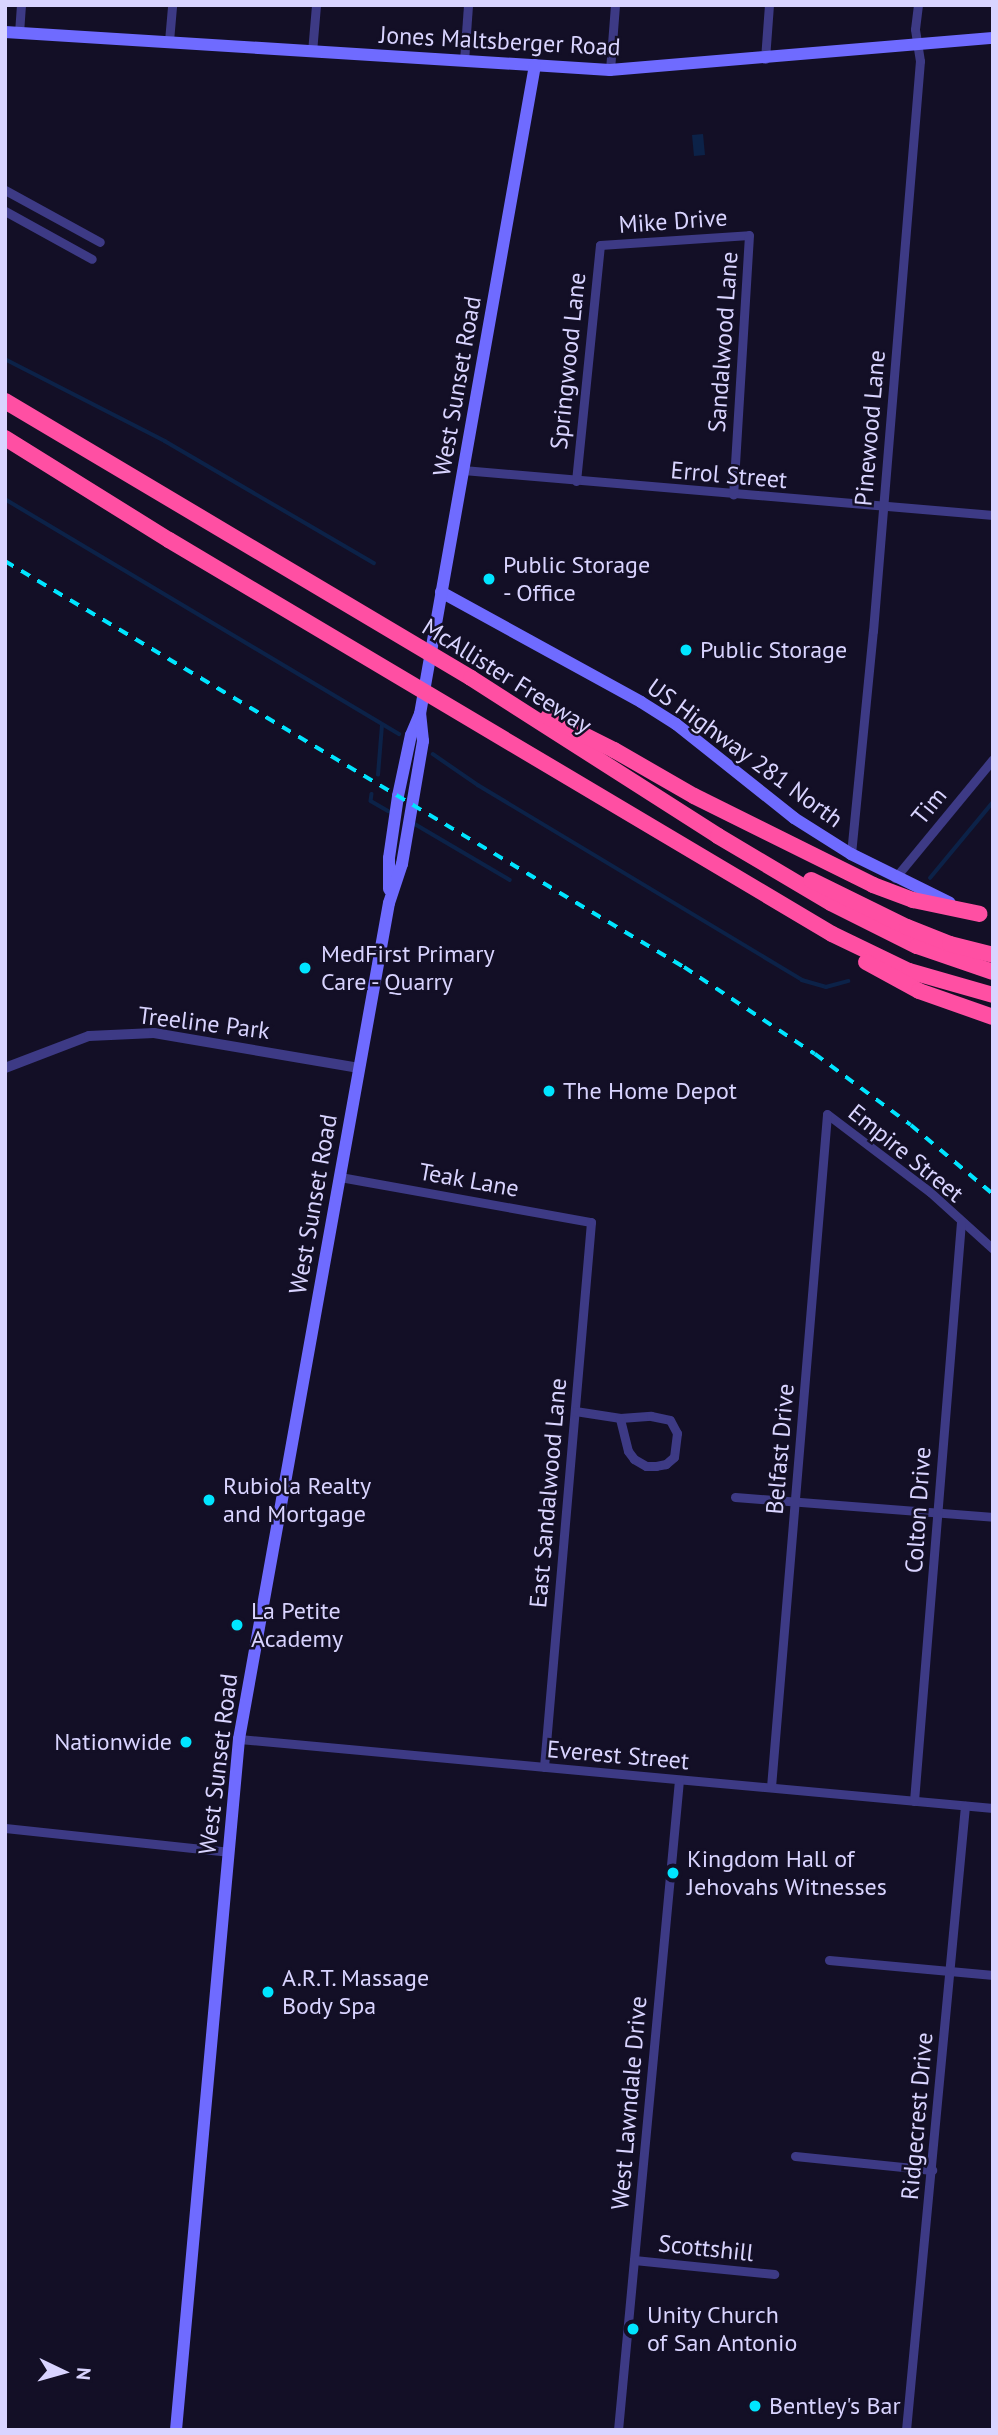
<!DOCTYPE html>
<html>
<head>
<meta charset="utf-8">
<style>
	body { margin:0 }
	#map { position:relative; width:998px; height:2435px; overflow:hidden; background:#130f26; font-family:"PT Sans",sans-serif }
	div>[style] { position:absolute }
	.water>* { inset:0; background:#0c2248 }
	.stream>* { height:3.5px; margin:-1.75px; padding:0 1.75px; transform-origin:1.75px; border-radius:1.75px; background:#0c2248 }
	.minor>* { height:9px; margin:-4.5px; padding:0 4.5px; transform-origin:4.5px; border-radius:4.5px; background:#3d3a85 }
	.tertiary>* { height:10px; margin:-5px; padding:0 5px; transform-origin:5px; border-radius:5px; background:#3d3a85 }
	.secondary>* { height:12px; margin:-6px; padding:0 6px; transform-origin:6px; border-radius:6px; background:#6f6bff }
	.motorway>* { height:16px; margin:-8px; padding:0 8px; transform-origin:8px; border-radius:8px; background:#ff4fa3 }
	.rail>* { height:3.5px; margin-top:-1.75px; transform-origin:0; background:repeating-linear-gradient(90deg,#00e5ff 0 10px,transparent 0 19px) }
	.dots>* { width:19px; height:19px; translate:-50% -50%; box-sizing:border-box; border:4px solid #130f26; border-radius:50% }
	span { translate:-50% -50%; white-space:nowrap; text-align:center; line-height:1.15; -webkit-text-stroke:5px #130f26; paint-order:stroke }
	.street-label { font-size:24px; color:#d9d4ff }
	.poi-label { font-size:24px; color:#d9d4ff }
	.left { translate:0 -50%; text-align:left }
	.right { translate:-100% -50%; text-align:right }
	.frame { position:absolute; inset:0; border:7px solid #d9d4ff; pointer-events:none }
	.north { position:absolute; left:28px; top:2337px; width:70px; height:70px; -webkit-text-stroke:5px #130f26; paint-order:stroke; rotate:95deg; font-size:19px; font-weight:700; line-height:28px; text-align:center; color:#d9d4ff }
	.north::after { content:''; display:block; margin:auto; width:24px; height:32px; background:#d9d4ff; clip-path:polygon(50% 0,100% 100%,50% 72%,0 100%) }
</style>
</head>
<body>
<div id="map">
	<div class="water">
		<i style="clip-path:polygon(703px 134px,705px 155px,694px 156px,692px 135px)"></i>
	</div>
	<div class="stream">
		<i style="left:5px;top:359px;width:180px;rotate:27.1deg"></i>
		<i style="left:165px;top:441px;width:242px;rotate:30.3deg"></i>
		<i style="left:5px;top:499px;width:459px;rotate:30.8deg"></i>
		<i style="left:433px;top:754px;width:55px;rotate:34.6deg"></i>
		<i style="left:478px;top:785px;width:378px;rotate:31deg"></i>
		<i style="left:802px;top:980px;width:25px;rotate:16deg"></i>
		<i style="left:826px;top:987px;width:23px;rotate:-15deg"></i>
		<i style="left:378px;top:775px;width:50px;rotate:-85.4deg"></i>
		<i style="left:372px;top:794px;width:7px;rotate:98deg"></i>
		<i style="left:371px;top:801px;width:20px;rotate:30deg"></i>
		<i style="left:415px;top:824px;width:110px;rotate:30.5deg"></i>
		<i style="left:930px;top:878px;width:99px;rotate:-50.3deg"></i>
	</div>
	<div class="minor">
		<i style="left:19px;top:33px;width:28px;rotate:-86deg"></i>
		<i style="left:169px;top:41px;width:36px;rotate:-85deg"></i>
		<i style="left:312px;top:52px;width:47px;rotate:-85.1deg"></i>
		<i style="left:765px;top:59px;width:54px;rotate:-85.8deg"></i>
		<i style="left:464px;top:61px;width:56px;rotate:-85.9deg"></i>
		<i style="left:610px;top:70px;width:65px;rotate:-85.6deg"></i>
		<i style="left:5px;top:190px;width:108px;rotate:28.7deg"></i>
		<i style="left:5px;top:211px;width:99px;rotate:28.9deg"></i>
		<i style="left:463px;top:470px;width:532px;rotate:4.85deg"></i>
		<i style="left:576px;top:481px;width:237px;rotate:-84.2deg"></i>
		<i style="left:600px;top:245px;width:149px;rotate:-3.8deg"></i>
		<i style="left:749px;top:235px;width:260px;rotate:93.5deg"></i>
		<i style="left:851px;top:854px;width:224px;rotate:-84.4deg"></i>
		<i style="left:873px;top:631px;width:572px;rotate:-85.29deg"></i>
		<i style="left:920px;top:61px;width:32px;rotate:-99deg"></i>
		<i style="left:915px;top:29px;width:24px;rotate:-83deg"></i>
		<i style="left:895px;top:878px;width:154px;rotate:-50.5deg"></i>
		<i style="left:827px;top:1114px;width:129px;rotate:37.1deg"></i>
		<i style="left:930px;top:1192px;width:85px;rotate:42.1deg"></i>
		<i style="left:340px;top:1177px;width:255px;rotate:10.2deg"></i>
		<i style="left:591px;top:1222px;width:547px;rotate:94.93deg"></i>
		<i style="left:575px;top:1411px;width:46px;rotate:8.8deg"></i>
		<i style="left:620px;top:1418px;width:31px;rotate:-4deg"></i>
		<i style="left:651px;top:1416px;width:19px;rotate:12deg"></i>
		<i style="left:670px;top:1420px;width:15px;rotate:62deg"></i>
		<i style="left:677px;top:1433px;width:24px;rotate:97deg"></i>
		<i style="left:674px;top:1457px;width:11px;rotate:139deg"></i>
		<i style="left:666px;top:1464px;width:10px;rotate:169deg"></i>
		<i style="left:656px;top:1466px;width:10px;rotate:180deg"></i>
		<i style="left:646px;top:1466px;width:14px;rotate:-150deg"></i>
		<i style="left:634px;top:1459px;width:10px;rotate:-127deg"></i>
		<i style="left:628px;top:1451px;width:34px;rotate:-104deg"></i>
		<i style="left:735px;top:1497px;width:259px;rotate:4.4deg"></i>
		<i style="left:239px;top:1739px;width:757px;rotate:5.23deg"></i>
		<i style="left:771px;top:1787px;width:675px;rotate:-85.24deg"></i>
		<i style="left:914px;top:1801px;width:581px;rotate:-85.36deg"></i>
		<i style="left:5px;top:1828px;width:224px;rotate:6.1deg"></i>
		<i style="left:829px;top:1960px;width:165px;rotate:5.2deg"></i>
		<i style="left:795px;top:2156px;width:138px;rotate:5.8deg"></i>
		<i style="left:634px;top:2260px;width:141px;rotate:5.7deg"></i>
		<i style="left:618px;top:2430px;width:653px;rotate:-84.64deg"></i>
		<i style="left:906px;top:2430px;width:627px;rotate:-84.6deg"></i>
	</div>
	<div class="tertiary">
		<i style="left:5px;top:1068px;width:90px;rotate:-20.9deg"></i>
		<i style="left:89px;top:1036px;width:65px;rotate:-2.6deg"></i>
		<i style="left:154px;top:1033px;width:208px;rotate:9.7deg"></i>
	</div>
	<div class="secondary">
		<i style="left:5px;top:32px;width:606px;rotate:3.59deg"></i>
		<i style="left:610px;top:70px;width:384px;rotate:-4.8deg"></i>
		<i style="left:441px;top:592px;width:228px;rotate:28.8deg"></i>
		<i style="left:641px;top:702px;width:41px;rotate:32.2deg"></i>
		<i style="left:676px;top:724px;width:151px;rotate:38.5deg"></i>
		<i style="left:794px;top:818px;width:67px;rotate:32.3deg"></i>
		<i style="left:851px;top:854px;width:110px;rotate:26.3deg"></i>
		<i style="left:389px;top:889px;width:31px;rotate:-90deg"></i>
		<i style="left:389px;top:858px;width:63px;rotate:-81.7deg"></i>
		<i style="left:398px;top:796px;width:62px;rotate:-78deg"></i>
		<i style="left:411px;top:735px;width:23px;rotate:-67deg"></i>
		<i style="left:420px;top:714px;width:659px;rotate:-79.95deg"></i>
		<i style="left:176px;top:2430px;width:694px;rotate:-84.79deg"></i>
		<i style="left:239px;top:1739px;width:849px;rotate:-79.83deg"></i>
		<i style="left:389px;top:903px;width:41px;rotate:-71.6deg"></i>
		<i style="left:402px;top:864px;width:125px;rotate:-80.3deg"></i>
		<i style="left:423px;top:741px;width:27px;rotate:-96deg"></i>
	</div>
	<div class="motorway">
		<i style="left:5px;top:401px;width:542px;rotate:30.73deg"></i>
		<i style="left:471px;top:678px;width:293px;rotate:32.6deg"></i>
		<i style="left:718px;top:836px;width:131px;rotate:30.7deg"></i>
		<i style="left:831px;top:903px;width:96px;rotate:26.6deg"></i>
		<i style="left:917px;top:946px;width:80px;rotate:18.9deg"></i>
		<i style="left:5px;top:438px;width:193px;rotate:31.9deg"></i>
		<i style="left:169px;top:540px;width:771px;rotate:30.72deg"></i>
		<i style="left:832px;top:934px;width:85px;rotate:25.7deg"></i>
		<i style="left:909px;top:971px;width:87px;rotate:15.9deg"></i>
		<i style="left:548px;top:717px;width:74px;rotate:26.6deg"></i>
		<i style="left:614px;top:750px;width:92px;rotate:29.9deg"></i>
		<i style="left:694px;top:796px;width:200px;rotate:26.4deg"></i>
		<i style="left:873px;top:885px;width:43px;rotate:20.6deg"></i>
		<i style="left:913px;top:900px;width:68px;rotate:11.8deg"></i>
		<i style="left:811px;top:880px;width:107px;rotate:26.1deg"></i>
		<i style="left:907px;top:927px;width:46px;rotate:21.6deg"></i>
		<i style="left:950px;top:944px;width:44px;rotate:14.3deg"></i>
		<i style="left:866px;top:962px;width:60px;rotate:28.7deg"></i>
		<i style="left:919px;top:991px;width:78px;rotate:19.4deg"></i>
	</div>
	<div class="rail">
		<i style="left:5px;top:561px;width:791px;rotate:30.88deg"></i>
		<i style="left:684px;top:967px;width:157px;rotate:33.6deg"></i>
		<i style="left:815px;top:1054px;width:119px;rotate:36.5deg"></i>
		<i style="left:911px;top:1125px;width:107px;rotate:40.1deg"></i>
	</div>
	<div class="dots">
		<i style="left:489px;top:579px;background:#00e5ff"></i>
		<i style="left:686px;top:650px;background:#00e5ff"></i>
		<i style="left:305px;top:968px;background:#00e5ff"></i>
		<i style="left:549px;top:1091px;background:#00e5ff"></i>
		<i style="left:209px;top:1500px;background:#00e5ff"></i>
		<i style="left:237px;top:1625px;background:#00e5ff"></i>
		<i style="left:186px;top:1742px;background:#00e5ff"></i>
		<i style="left:673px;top:1873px;background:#00e5ff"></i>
		<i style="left:268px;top:1992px;background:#00e5ff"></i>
		<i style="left:633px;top:2329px;background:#00e5ff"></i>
		<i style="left:755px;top:2406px;background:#00e5ff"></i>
	</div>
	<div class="street-label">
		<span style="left:500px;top:41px;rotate:3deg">Jones Maltsberger Road</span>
		<span style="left:673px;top:221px;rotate:-4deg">Mike Drive</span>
		<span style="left:723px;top:342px;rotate:-86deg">Sandalwood Lane</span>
		<span style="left:568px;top:361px;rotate:-84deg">Springwood Lane</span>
		<span style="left:457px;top:386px;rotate:-80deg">West Sunset Road</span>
		<span style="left:870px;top:428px;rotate:-85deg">Pinewood Lane</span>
		<span style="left:729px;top:475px;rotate:5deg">Errol Street</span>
		<span style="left:507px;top:676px;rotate:32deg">McAllister Freeway</span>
		<span style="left:745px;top:753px;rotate:36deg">US Highway 281 North</span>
		<span style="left:929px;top:806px;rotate:-51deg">Tim</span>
		<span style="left:204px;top:1023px;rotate:7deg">Treeline Park</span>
		<span style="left:906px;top:1153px;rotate:39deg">Empire Street</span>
		<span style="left:469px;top:1180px;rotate:10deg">Teak Lane</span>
		<span style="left:313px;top:1204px;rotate:-80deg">West Sunset Road</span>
		<span style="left:780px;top:1449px;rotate:-85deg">Belfast Drive</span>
		<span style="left:548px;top:1493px;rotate:-85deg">East Sandalwood Lane</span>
		<span style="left:918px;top:1510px;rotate:-86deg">Colton Drive</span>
		<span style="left:618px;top:1755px;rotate:5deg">Everest Street</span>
		<span style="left:218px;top:1764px;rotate:-83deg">West Sunset Road</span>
		<span style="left:629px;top:2103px;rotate:-85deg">West Lawndale Drive</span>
		<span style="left:917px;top:2116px;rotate:-85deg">Ridgecrest Drive</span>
		<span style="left:706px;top:2248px;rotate:6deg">Scottshill</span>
	</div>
	<div class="poi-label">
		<span class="left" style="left:503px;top:579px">Public Storage<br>- Office</span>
		<span class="left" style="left:700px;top:650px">Public Storage</span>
		<span class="left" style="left:321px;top:968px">MedFirst Primary<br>Care - Quarry</span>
		<span class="left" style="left:563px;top:1091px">The Home Depot</span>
		<span class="left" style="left:223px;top:1500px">Rubiola Realty<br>and Mortgage</span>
		<span class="left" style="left:251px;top:1625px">La Petite<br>Academy</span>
		<span class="right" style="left:172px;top:1742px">Nationwide</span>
		<span class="left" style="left:687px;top:1873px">Kingdom Hall of<br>Jehovahs Witnesses</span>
		<span class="left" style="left:282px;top:1992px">A.R.T. Massage<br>Body Spa</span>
		<span class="left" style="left:647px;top:2329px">Unity Church<br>of San Antonio</span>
		<span class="left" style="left:769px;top:2406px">Bentley's Bar</span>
	</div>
	<div class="frame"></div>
	<div class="north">N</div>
</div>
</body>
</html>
